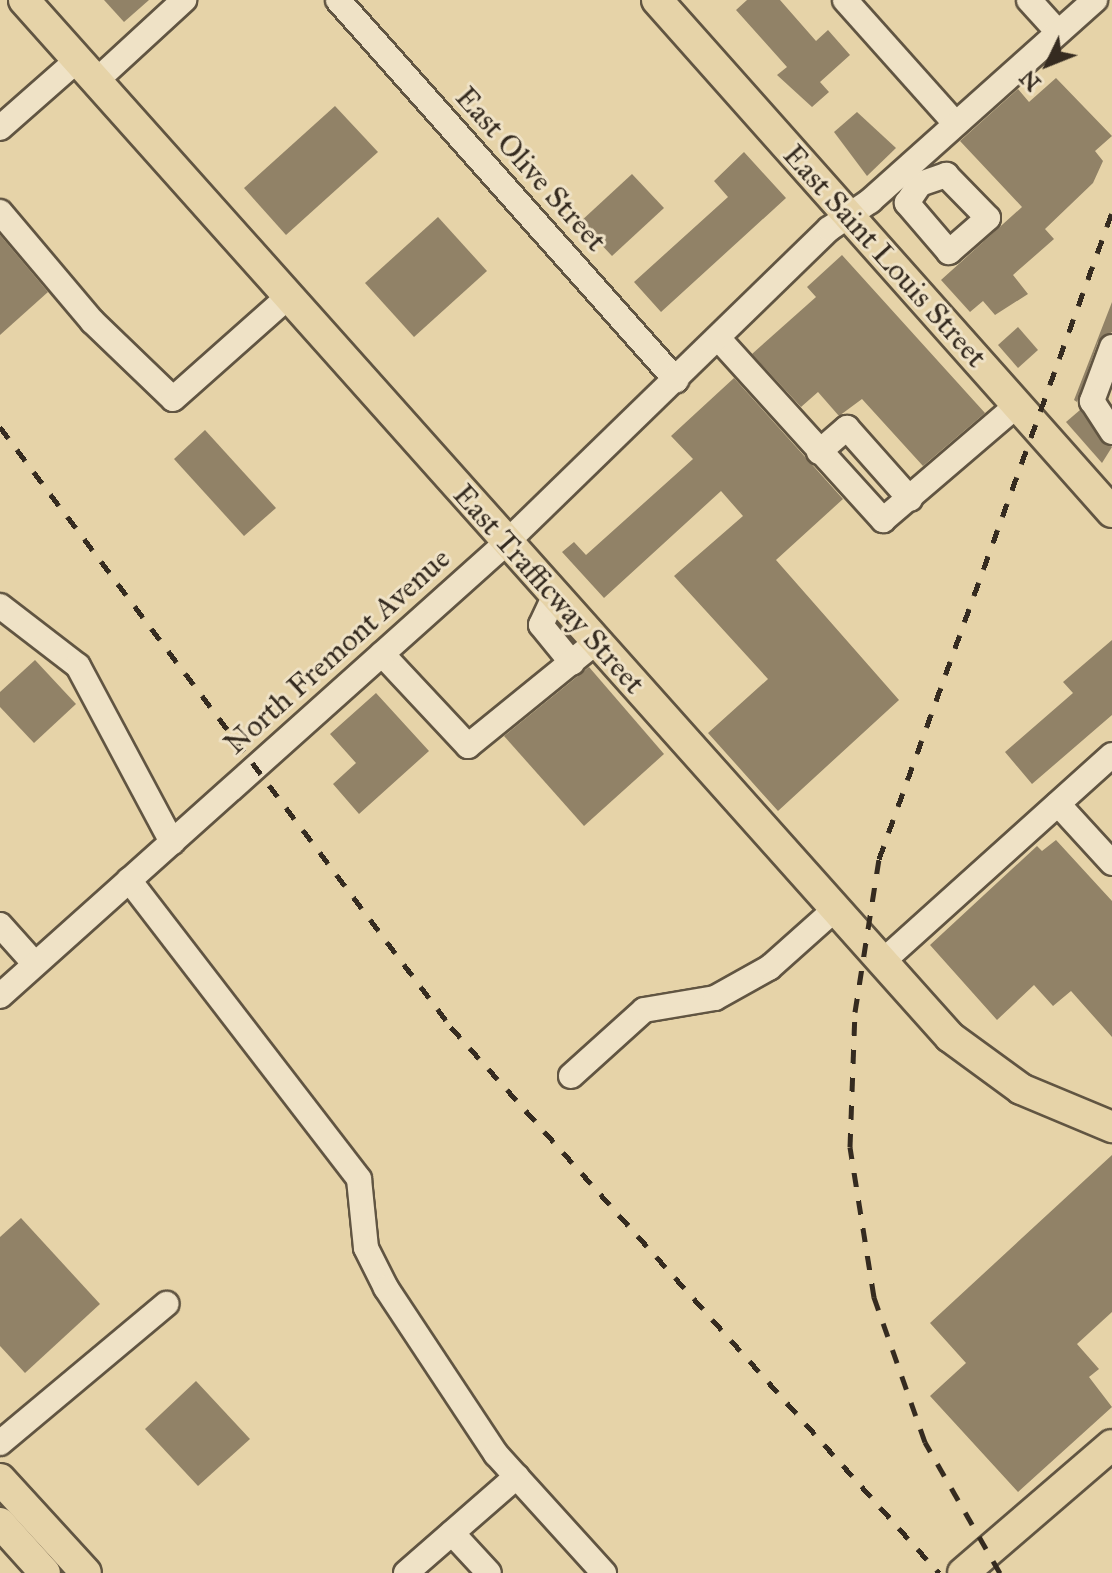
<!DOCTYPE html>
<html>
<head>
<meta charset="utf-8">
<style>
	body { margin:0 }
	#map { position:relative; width:1112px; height:1573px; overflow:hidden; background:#e6d3a8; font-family:"IM FELL Great Primer",serif }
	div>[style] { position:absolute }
	.building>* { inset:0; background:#918267 }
	.roads { filter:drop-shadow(2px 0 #615542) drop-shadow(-2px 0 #615542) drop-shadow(0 2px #615542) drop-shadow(0 -2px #615542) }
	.minor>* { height:24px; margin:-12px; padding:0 12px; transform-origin:12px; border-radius:12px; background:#efe2c6 }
	.major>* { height:30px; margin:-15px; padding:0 15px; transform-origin:15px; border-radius:15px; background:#e6d3a8 }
	.rail>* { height:5px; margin-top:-2.5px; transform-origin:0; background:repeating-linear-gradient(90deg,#352b20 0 14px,transparent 0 28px) }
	span { translate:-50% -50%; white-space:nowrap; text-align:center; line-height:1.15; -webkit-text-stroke:6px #efe2c6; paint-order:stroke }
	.street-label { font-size:30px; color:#352b20 }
	.north { position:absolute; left:1008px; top:24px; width:80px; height:80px; -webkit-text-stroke:6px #efe2c6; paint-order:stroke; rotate:227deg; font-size:22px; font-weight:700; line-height:32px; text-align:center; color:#352b20 }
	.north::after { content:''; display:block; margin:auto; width:28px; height:36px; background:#352b20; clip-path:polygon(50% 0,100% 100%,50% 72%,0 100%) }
</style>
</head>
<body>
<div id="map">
	<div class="building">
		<i style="clip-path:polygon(104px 0,149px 0,124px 22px)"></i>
		<i style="clip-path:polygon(747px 0,780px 0,816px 41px,828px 30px,850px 55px,820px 82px,829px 92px,812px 107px,777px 75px,787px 67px,736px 10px)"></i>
		<i style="clip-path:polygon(1056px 78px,1112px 136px,1095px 151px,1103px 161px,1093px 183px,1045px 229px,1054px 239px,1013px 275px,1028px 294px,995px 315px,983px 301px,970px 312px,941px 280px,1022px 207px,960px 141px,1018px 89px,1029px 102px)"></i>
		<i style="clip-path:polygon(335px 106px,378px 152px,286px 235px,244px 188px)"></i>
		<i style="clip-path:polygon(857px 112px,896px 148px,867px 176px,834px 132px)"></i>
		<i style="clip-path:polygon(744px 152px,786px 198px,661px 312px,634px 282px,728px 197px,714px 181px)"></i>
		<i style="clip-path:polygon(632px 174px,664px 208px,612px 256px,580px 222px)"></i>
		<i style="clip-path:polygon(438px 217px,487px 271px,414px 337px,365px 283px)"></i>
		<i style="clip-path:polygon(0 235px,48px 292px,0 335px)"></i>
		<i style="clip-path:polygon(842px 255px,985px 413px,923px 466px,862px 399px,839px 416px,818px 392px,801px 407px,752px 354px,816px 297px,807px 287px)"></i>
		<i style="clip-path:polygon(1112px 302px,1112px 332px,1098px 342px,1077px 402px,1074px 400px)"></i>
		<i style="clip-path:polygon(1018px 327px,1038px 350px,1018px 368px,998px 345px)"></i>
		<i style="clip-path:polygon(734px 378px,843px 499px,776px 560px,899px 700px,778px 811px,708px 733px,768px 679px,674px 576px,743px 516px,721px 491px,604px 598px,562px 552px,574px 542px,586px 555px,693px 459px,671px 436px)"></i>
		<i style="clip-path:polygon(1080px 410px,1112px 447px,1102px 463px,1066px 422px)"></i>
		<i style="clip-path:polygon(205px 430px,276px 508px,244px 536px,174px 459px)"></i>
		<i style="clip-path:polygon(1112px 640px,1112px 715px,1032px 784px,1005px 752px,1073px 693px,1063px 682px)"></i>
		<i style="clip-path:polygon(35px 660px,76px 704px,34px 743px,0 707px,0 692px)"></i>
		<i style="clip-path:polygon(589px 667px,664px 754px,584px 826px,504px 736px)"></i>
		<i style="clip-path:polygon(376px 693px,429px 751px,359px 814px,333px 784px,356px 763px,330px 734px)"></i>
		<i style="clip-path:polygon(1056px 840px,1112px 901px,1112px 1037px,1071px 991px,1053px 1006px,1034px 985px,997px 1020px,930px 945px,1037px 846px,1042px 851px)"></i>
		<i style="clip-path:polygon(1112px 1155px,1112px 1312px,1077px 1344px,1099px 1369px,1089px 1377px,1112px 1407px,1018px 1492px,930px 1396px,966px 1363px,930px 1323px)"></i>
		<i style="clip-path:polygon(21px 1218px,100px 1304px,25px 1373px,0 1346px,0 1237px)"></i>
		<i style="clip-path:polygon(196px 1381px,250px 1439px,198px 1486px,145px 1429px)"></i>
	</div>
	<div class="roads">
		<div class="minor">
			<i style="left:338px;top:0;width:509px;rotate:48.35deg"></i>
			<i style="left:845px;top:0;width:166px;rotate:48.2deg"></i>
			<i style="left:1029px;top:0;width:43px;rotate:47.8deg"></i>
			<i style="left:96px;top:81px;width:120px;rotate:-42.6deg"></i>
			<i style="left:0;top:128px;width:103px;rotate:-41.4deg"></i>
			<i style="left:946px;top:175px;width:60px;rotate:45.7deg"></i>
			<i style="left:988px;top:218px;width:52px;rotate:138.9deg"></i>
			<i style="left:949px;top:252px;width:65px;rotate:-130.6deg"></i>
			<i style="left:907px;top:203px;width:23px;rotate:-56deg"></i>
			<i style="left:920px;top:184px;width:28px;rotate:-19deg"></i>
			<i style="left:0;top:212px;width:143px;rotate:49.8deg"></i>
			<i style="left:92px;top:321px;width:112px;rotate:43.9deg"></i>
			<i style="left:173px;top:399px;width:154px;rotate:-41.6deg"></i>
			<i style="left:718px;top:338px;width:246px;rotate:47.8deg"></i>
			<i style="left:883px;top:520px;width:177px;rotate:-40.6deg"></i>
			<i style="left:1112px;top:347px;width:58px;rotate:110.3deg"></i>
			<i style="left:1092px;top:401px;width:37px;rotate:57deg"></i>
			<i style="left:819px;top:452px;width:37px;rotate:-41deg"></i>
			<i style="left:847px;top:428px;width:95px;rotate:48.4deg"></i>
			<i style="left:555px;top:595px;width:33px;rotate:115deg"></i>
			<i style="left:541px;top:625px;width:49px;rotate:50.8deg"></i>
			<i style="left:0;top:606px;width:98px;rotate:37.6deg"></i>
			<i style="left:78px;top:666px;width:200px;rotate:61.9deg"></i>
			<i style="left:382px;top:654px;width:126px;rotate:46.9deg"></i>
			<i style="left:468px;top:746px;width:165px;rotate:-39.1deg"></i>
			<i style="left:1058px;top:804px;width:80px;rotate:47.5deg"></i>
			<i style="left:129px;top:880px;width:377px;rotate:52.4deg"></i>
			<i style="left:359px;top:1179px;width:69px;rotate:84.2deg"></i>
			<i style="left:366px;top:1248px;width:45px;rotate:63.4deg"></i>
			<i style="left:386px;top:1288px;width:199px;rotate:56.5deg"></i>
			<i style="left:496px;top:1454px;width:161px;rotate:47.8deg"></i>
			<i style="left:0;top:925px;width:52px;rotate:48.1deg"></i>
			<i style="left:881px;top:963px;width:311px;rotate:-42deg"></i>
			<i style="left:0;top:996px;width:681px;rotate:-41.84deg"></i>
			<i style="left:507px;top:542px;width:449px;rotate:-44.2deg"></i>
			<i style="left:829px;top:229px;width:50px;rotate:-34.3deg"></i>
			<i style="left:870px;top:201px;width:302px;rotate:-41.8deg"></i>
			<i style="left:571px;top:1076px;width:98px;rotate:-42.1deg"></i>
			<i style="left:644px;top:1010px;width:72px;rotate:-9.6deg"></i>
			<i style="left:715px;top:998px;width:62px;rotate:-29.1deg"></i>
			<i style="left:769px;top:968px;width:87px;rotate:-41.7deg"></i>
			<i style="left:0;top:1443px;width:217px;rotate:-39.9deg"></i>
			<i style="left:452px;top:1533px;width:54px;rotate:47.2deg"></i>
			<i style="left:406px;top:1573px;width:147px;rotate:-41.1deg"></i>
		</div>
		<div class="major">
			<i style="left:24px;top:0;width:1390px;rotate:48.24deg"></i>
			<i style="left:950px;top:1037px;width:88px;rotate:36.2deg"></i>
			<i style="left:1021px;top:1089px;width:99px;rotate:22.7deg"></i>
			<i style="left:657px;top:0;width:685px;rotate:48.37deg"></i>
			<i style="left:0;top:1479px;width:127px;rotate:47.5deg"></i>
			<i style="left:0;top:1523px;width:67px;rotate:48deg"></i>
			<i style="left:963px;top:1573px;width:196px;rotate:-40.7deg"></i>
		</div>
	</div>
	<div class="rail">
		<i style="left:0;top:427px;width:751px;rotate:53.07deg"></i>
		<i style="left:451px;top:1027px;width:732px;rotate:48.21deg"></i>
		<i style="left:1000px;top:1573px;width:151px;rotate:-119.8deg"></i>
		<i style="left:925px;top:1442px;width:154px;rotate:-109.4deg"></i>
		<i style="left:874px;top:1297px;width:152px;rotate:-99.1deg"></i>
		<i style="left:850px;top:1147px;width:135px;rotate:-87.9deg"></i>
		<i style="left:855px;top:1012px;width:155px;rotate:-81.1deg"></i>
		<i style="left:879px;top:859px;width:688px;rotate:-70.19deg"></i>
	</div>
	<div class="street-label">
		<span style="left:531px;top:169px;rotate:48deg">East Olive Street</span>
		<span style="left:885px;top:256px;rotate:48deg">East Saint Louis Street</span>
		<span style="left:549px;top:589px;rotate:48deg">East Trafficway Street</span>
		<span style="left:337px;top:651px;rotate:-42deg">North Fremont Avenue</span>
	</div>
	<div class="north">N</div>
</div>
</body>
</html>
